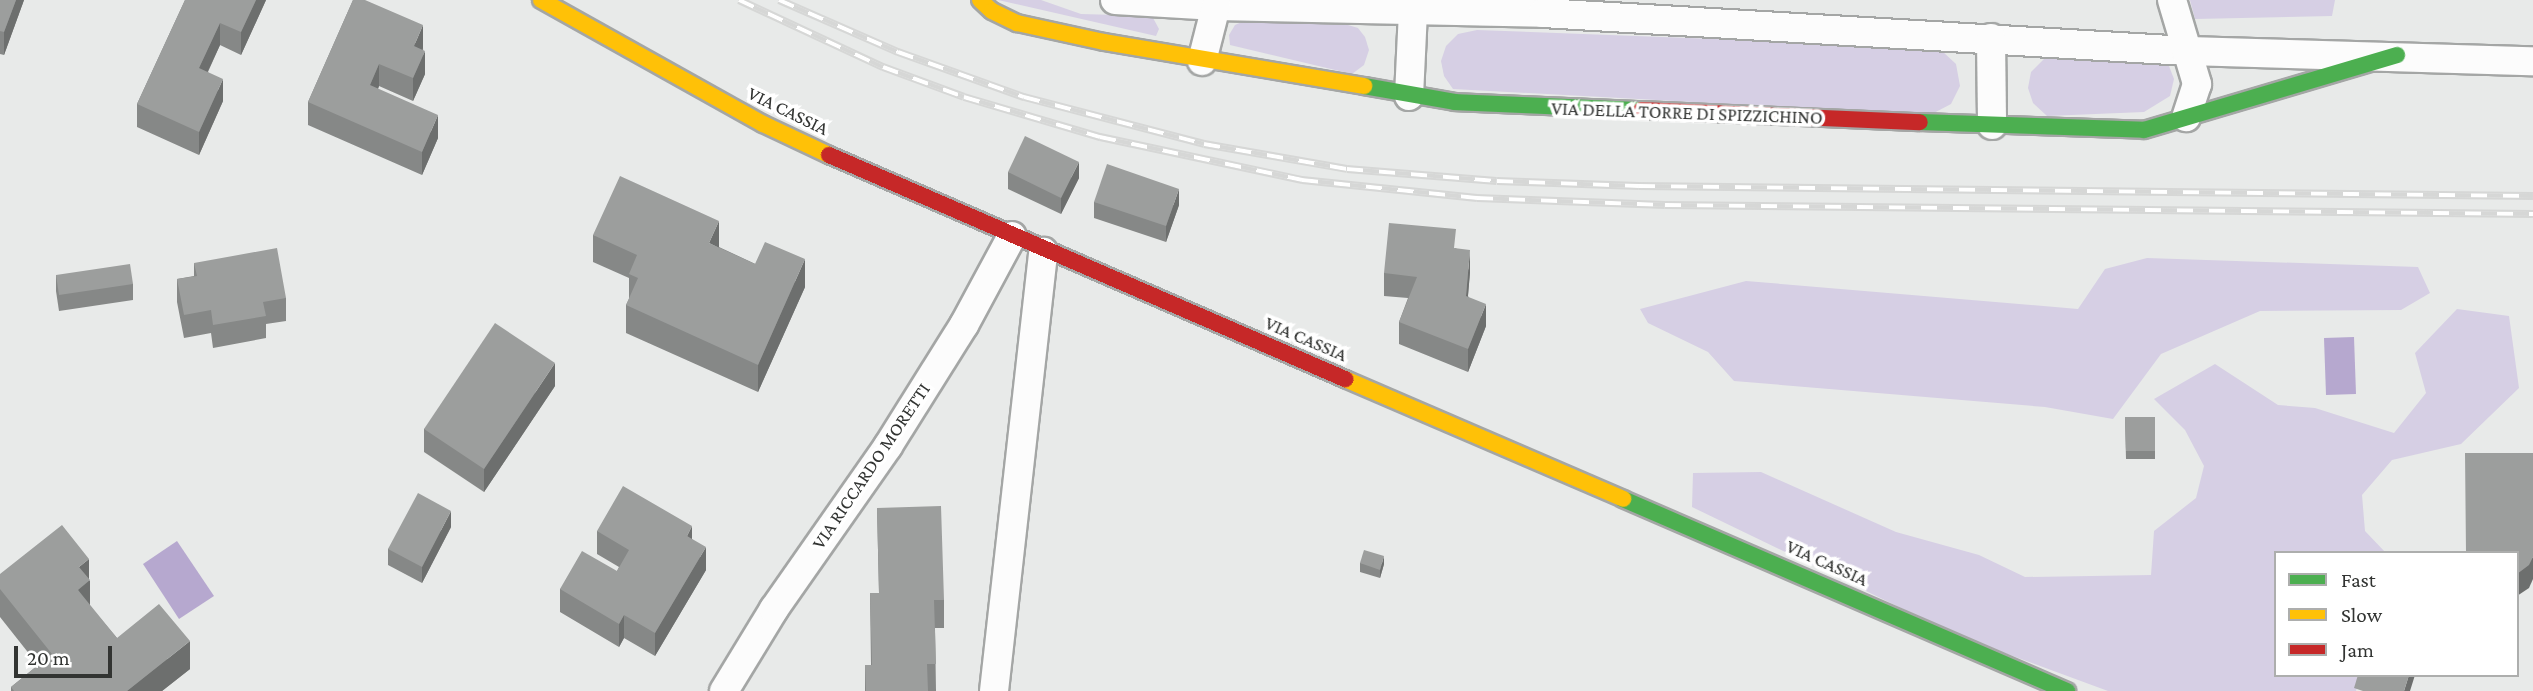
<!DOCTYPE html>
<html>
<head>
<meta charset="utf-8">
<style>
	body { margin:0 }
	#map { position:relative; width:2533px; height:691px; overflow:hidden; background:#e8eae9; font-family:"Crimson Pro",serif }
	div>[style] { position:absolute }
	.green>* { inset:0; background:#d6cfe4 }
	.water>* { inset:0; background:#b6a8cf }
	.roads { filter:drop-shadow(2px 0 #a4a6a5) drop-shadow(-2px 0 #a4a6a5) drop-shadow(0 2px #a4a6a5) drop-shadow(0 -2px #a4a6a5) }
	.street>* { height:28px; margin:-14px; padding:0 14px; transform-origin:14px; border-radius:14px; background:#fcfcfc }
	.fast>* { height:16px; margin:-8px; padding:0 8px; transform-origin:8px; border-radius:8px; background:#4caf50 }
	.slow>* { height:16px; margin:-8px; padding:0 8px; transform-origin:8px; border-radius:8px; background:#ffc107 }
	.jam>* { height:16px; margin:-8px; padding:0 8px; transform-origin:8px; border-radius:8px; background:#c62828 }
	.rail>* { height:8px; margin-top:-4px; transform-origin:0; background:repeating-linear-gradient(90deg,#fff 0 16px,#d6d7d6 0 32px); box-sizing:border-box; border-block:2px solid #d6d7d6 }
	.wall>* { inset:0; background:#868887 }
	.shaded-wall>* { inset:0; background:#6d6f6e }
	.building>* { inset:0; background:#9c9e9d }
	span { translate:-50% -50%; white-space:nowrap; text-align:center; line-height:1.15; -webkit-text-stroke:7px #fff; paint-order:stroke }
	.street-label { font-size:19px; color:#323432 }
	.legend { position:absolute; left:2274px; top:551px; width:245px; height:126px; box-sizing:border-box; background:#fff; border:2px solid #adaead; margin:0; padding:9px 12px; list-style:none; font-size:21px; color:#323432 }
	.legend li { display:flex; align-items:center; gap:14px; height:35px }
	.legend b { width:35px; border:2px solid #adaead }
	.scale { position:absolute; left:14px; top:646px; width:98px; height:32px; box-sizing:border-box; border:4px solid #323432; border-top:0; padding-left:9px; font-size:21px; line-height:24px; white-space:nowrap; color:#323432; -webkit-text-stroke:5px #fff; paint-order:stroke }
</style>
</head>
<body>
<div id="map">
	<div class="green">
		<i style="clip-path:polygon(998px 0,1041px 0,1081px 14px,1152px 16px,1159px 29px,1156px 36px)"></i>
		<i style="clip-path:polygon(2190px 0,2335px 0,2332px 16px,2195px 19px)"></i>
		<i style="clip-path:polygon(1244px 21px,1348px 25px,1358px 28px,1365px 37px,1369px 50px,1364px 65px,1352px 74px,1230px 45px,1229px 35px,1235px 25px)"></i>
		<i style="clip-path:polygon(1477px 30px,1927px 47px,1942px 51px,1956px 64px,1960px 86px,1951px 104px,1930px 115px,1453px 89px,1444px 76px,1441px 61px,1446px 46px,1458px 34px)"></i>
		<i style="clip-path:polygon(2063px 53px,2154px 56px,2169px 66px,2174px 79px,2170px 96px,2144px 112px,2047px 116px,2033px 103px,2028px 88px,2031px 72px,2044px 59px)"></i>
		<i style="clip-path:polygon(2147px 258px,2418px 267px,2430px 293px,2401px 310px,2260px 311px,2161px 354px,2113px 419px,2045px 407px,1734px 381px,1708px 352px,1648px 323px,1640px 309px,1746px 281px,2078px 309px,2105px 269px)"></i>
		<i style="clip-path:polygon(2457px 309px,2509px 316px,2519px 388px,2461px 444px,2392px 460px,2362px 495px,2365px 531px,2386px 553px,2276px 553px,2276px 675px,2361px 675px,2356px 691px,2108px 691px,1961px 637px,1692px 507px,1693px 473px,1761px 472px,1896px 532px,1979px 555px,2025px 577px,2151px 575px,2154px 531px,2196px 498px,2204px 466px,2185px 430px,2154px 399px,2215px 364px,2278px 405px,2315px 408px,2394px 433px,2426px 393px,2415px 353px)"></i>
	</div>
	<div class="water">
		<i style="clip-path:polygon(2354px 337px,2356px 394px,2326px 395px,2324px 338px)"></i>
		<i style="clip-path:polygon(177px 541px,214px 596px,179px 619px,143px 564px)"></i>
	</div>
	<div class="roads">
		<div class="street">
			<i style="left:1115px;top:0;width:101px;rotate:3.4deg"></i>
			<i style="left:1216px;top:6px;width:327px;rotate:1.2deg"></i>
			<i style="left:1543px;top:13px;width:644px;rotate:3.38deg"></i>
			<i style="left:2186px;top:51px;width:347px;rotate:1.7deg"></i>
			<i style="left:2172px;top:0;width:88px;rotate:73.4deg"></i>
			<i style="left:2197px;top:84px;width:35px;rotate:108deg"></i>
			<i style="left:1991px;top:38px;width:87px;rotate:89.3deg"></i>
			<i style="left:1202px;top:61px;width:57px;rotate:-75.7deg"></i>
			<i style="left:1409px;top:96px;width:86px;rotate:-87.3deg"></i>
			<i style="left:724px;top:691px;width:96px;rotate:-58.6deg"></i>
			<i style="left:774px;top:609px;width:199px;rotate:-55deg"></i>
			<i style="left:888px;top:446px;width:143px;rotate:-57.9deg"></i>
			<i style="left:964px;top:325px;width:101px;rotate:-61.7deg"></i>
			<i style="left:994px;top:691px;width:442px;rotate:-83.6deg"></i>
		</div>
		<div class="fast">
			<i style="left:1364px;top:86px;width:92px;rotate:10deg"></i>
			<i style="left:1455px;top:102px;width:186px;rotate:2.5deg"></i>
			<i style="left:1920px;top:122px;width:224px;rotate:2deg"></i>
			<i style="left:2144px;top:130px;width:264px;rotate:-16.5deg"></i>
			<i style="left:1623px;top:499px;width:484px;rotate:23.4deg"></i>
		</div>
		<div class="slow">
			<i style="left:541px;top:0;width:254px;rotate:29.2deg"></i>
			<i style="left:763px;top:124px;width:73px;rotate:25.2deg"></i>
			<i style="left:980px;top:0;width:16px;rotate:43deg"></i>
			<i style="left:992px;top:11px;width:28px;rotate:26deg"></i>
			<i style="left:1017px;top:23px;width:89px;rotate:12.3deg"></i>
			<i style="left:1104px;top:42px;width:264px;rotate:9.6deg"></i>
			<i style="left:1345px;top:379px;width:303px;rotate:23.3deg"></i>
		</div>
		<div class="jam">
			<i style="left:1641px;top:110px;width:279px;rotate:2.5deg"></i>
			<i style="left:829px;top:155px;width:563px;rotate:23.47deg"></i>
		</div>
	</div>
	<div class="rail">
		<i style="left:739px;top:0;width:159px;rotate:25deg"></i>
		<i style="left:883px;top:67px;width:86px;rotate:20.3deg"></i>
		<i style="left:964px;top:97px;width:142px;rotate:16.4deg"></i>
		<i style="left:1100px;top:137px;width:207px;rotate:12deg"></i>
		<i style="left:1302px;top:180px;width:176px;rotate:5.9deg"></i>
		<i style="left:1477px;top:198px;width:188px;rotate:2.1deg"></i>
		<i style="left:1665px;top:205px;width:868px;rotate:0.59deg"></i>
		<i style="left:779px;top:0;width:130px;rotate:23.6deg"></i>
		<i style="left:898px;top:52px;width:134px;rotate:19.7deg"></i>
		<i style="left:1024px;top:97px;width:186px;rotate:14.6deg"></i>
		<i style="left:1204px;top:144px;width:145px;rotate:9.9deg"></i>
		<i style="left:1347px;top:169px;width:150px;rotate:4.6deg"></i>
		<i style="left:1497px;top:181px;width:142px;rotate:2deg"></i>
		<i style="left:1639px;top:186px;width:894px;rotate:0.64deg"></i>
	</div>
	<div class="wall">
		<i style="clip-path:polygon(0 0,24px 0,4px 55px,0 54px)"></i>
		<i style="clip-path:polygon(185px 0,266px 0,241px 55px,220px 45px,208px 72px,223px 101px,199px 155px,137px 127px,137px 104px)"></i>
		<i style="clip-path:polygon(353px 0,423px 48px,425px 74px,413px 101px,379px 86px,378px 89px,438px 138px,422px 175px,308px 125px,308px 102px)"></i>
		<i style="clip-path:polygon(1008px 172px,1079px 178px,1061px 214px,1008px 189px)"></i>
		<i style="clip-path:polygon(1094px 202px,1179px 205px,1166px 242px,1094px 218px)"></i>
		<i style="clip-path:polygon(593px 235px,719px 247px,805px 287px,758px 392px,626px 333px,626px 305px,629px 299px,629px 278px,593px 262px)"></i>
		<i style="clip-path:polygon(1456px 248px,1470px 272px,1468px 296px,1486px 326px,1468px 372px,1399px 344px,1399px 322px,1408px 298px,1384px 296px,1384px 273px)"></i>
		<i style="clip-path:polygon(194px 263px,286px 298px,286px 321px,266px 324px,266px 338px,213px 348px,211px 333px,184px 338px,177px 302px,177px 279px,194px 276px)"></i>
		<i style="clip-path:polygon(56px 275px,133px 284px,133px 300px,59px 311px,56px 291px)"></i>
		<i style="clip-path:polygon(555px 386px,484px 492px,424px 452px,424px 429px)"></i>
		<i style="clip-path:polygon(2125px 417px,2155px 417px,2155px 459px,2126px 459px)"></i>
		<i style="clip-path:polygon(877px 508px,944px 600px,944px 628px,935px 628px,936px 691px,865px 691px,865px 665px,871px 665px,870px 593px,879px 593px)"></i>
		<i style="clip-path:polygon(451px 527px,422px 583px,388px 565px,388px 549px)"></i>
		<i style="clip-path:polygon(597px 531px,692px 539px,706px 570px,655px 656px,624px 638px,619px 647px,560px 612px,560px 589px,617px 571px,619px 567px,597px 554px)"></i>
		<i style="clip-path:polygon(1360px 563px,1384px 564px,1380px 578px,1360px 572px)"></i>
		<i style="clip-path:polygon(0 574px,89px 579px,90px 606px,117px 638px,190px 669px,162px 691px,11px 691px,11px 687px,38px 665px,0 617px)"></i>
	</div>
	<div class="shaded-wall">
		<i style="clip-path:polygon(16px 0,24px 0,4px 55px,4px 32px)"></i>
		<i style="clip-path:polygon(256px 0,266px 0,241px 55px,241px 32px)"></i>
		<i style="clip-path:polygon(220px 23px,220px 45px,199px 90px,199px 68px)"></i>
		<i style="clip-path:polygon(423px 25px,423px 48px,414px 69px,414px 46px)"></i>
		<i style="clip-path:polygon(425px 51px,425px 74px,413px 101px,413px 78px)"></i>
		<i style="clip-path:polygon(379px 64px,379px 86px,370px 108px,370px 85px)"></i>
		<i style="clip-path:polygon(223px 79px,223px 101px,199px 155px,199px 132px)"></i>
		<i style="clip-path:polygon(438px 115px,438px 138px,422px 175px,422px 152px)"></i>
		<i style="clip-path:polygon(1079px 162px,1079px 178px,1061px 214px,1061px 198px)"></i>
		<i style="clip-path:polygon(1179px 189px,1179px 205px,1166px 242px,1166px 226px)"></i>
		<i style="clip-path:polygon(719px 221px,719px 248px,709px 243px)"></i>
		<i style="clip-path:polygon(1470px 250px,1470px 272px,1466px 318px,1466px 296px)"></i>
		<i style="clip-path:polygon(805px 259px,805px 287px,758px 392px,758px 365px)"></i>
		<i style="clip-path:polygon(1486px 304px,1486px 326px,1468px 372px,1468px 349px)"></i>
		<i style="clip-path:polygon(555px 363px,555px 386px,484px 492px,484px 469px)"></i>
		<i style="clip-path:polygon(451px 511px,451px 527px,422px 583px,422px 567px)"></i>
		<i style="clip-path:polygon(692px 526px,692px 549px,687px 536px)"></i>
		<i style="clip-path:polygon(706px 547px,706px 570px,655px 656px,655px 633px)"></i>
		<i style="clip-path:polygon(1384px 556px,1384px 564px,1380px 578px,1380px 570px)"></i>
		<i style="clip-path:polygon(2533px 557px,2533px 579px,2529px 588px,2517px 596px,2517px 574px)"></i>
		<i style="clip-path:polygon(89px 559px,89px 581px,90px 580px,90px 608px,78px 590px,79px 567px)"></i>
		<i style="clip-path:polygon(624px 615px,624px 638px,619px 647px,619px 624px)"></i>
		<i style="clip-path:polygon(190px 641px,190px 669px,162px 691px,127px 691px)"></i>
		<i style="clip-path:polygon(2409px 675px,2415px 675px,2410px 691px,2404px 691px)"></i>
	</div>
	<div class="building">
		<i style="clip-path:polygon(0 0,16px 0,4px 32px,0 31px)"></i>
		<i style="clip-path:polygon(185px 0,256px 0,241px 32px,220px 23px,199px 68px,223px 79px,199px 132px,137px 104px)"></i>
		<i style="clip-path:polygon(353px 0,365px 0,423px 25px,414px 46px,425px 51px,413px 78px,379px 64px,370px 85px,438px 115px,422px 152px,308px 102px)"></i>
		<i style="clip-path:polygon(1025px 136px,1079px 162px,1061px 198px,1008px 172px)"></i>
		<i style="clip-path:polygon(1107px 164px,1179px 189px,1166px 226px,1094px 202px)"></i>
		<i style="clip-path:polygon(620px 176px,719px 221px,709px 243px,755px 264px,765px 242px,805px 259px,758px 365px,626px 305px,638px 278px,629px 274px,637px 255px,593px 235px)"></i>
		<i style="clip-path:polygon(1389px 223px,1456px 229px,1454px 248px,1470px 250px,1466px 296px,1486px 304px,1468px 349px,1399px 322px,1417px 277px,1384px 273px)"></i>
		<i style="clip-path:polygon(277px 248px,286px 298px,263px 302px,266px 316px,213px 325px,211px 310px,184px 315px,177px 279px,197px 276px,194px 263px)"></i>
		<i style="clip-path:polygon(130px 264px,133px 284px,59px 295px,56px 275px)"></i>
		<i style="clip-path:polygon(495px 323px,555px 363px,484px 469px,424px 429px)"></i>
		<i style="clip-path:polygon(2125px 417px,2155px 417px,2155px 451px,2126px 451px)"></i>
		<i style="clip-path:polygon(2465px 453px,2533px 453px,2533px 557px,2529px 565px,2517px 574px,2517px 553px,2466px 553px)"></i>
		<i style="clip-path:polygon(623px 486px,692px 526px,687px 536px,706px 547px,655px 633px,624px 615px,619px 624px,560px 589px,582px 551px,617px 571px,629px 550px,597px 531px)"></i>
		<i style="clip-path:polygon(418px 493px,451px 511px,422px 567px,388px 549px)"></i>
		<i style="clip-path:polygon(941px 506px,944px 600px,934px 600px,936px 664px,927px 664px,928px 691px,866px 691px,865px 665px,872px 665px,870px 593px,879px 593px,877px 508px)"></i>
		<i style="clip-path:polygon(62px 525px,89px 559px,79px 567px,90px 580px,78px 590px,117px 638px,159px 604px,190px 641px,127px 691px,14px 691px,11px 687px,52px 654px,0 589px,0 574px)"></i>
		<i style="clip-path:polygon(1364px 550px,1384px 556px,1380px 570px,1360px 563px)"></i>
		<i style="clip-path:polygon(2358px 675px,2409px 675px,2404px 691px,2363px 691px,2354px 688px)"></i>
	</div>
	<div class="street-label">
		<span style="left:788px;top:111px;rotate:26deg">VIA CASSIA</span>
		<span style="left:1687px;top:113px;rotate:2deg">VIA DELLA TORRE DI SPIZZICHINO</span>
		<span style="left:1306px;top:339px;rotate:23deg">VIA CASSIA</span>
		<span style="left:871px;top:466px;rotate:-56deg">VIA RICCARDO MORETTI</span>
		<span style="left:1827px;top:563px;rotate:24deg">VIA CASSIA</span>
	</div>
	<ul class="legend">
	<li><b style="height:9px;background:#4caf50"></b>Fast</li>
	<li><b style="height:9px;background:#ffc107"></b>Slow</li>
	<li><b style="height:9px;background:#c62828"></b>Jam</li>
	</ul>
	<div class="scale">20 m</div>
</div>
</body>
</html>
